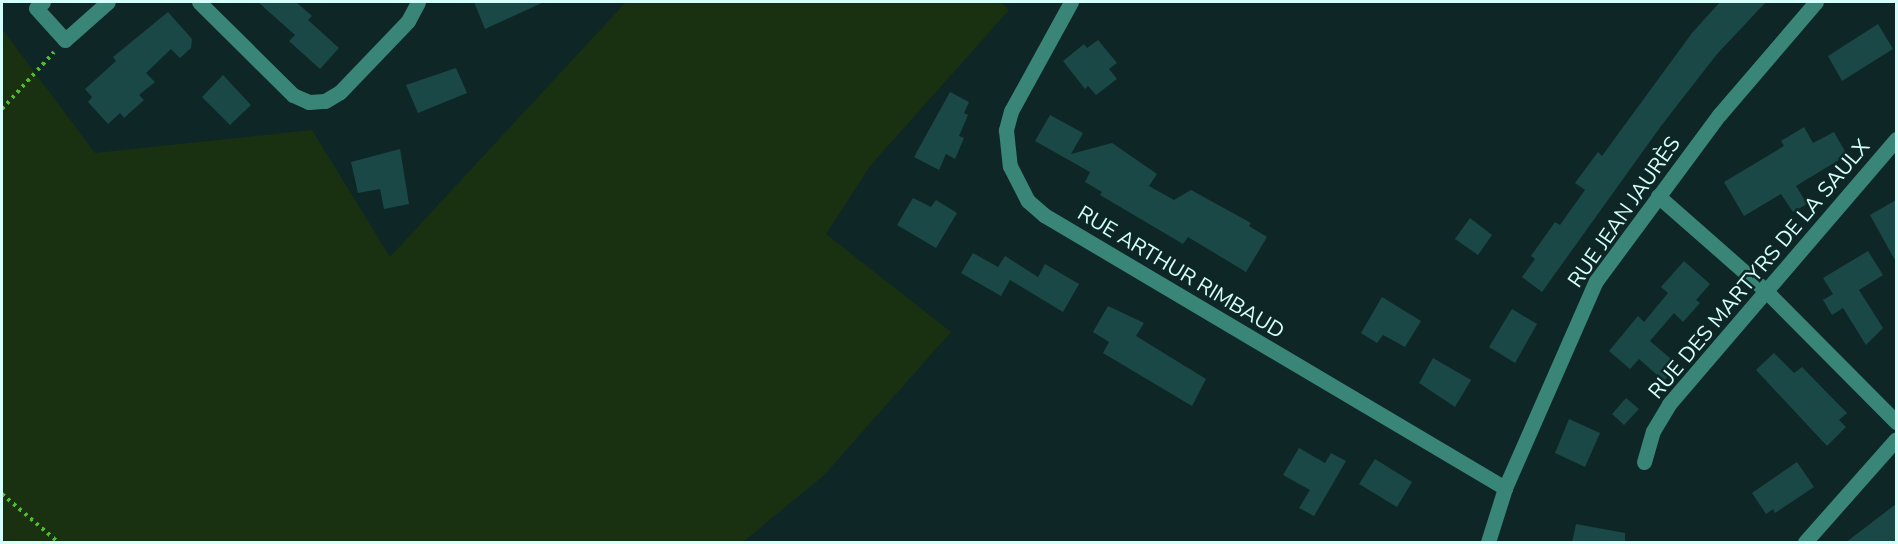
<!DOCTYPE html>
<html>
<head>
<meta charset="utf-8">
<style>
	body { margin:0 }
	#map { position:relative; width:1898px; height:544px; overflow:hidden; background:#0f2626; font-family:"Nunito Sans",sans-serif }
	div>[style] { position:absolute }
	.green>* { inset:0; background:#193111 }
	.building>* { inset:0; background:#1a4847 }
	.path>* { height:4px; margin-top:-2px; transform-origin:0; background:repeating-linear-gradient(90deg,#53bb2d 0 3px,transparent 0 7.5px) }
	.minor>* { height:15px; margin:-7.5px; padding:0 7.5px; transform-origin:7.5px; border-radius:7.5px; background:#398679 }
	span { translate:-50% -50%; white-space:nowrap; text-align:center; line-height:1.15; -webkit-text-stroke:5px #0f2626; paint-order:stroke }
	.street-label { font-size:21px; color:#d4fffb }
	.frame { position:absolute; inset:0; border:3px solid #d4fffb; pointer-events:none }
</style>
</head>
<body>
<div id="map">
	<div class="green">
		<i style="clip-path:polygon(626px 2px,1001px 2px,1009px 10px,870px 166px,826px 234px,951px 332px,824px 475px,743px 542px,2px 542px,2px 29px,95px 153px,312px 130px,390px 257px)"></i>
	</div>
	<div class="building">
		<i style="clip-path:polygon(258px 2px,296px 2px,312px 16px,308px 20px,339px 48px,320px 69px,289px 41px,295px 35px)"></i>
		<i style="clip-path:polygon(474px 2px,544px 2px,485px 29px)"></i>
		<i style="clip-path:polygon(1720px 2px,1766px 2px,1717px 54px,1661px 126px,1542px 292px,1522px 277px,1535px 259px,1531px 256px,1555px 222px,1560px 225px,1585px 190px,1575px 183px,1598px 152px,1602px 156px,1692px 33px)"></i>
		<i style="clip-path:polygon(168px 12px,192px 39px,191px 48px,180px 58px,171px 49px,146px 73px,155px 82px,139px 95px,144px 100px,124px 118px,120px 113px,108px 124px,88px 102px,92px 97px,85px 89px,116px 61px,113px 57px)"></i>
		<i style="clip-path:polygon(1878px 24px,1893px 49px,1842px 81px,1828px 56px)"></i>
		<i style="clip-path:polygon(1098px 40px,1117px 63px,1109px 69px,1117px 79px,1096px 95px,1088px 86px,1085px 89px,1063px 61px,1084px 44px,1087px 48px)"></i>
		<i style="clip-path:polygon(456px 68px,467px 93px,418px 113px,406px 85px)"></i>
		<i style="clip-path:polygon(223px 75px,251px 105px,230px 125px,202px 97px)"></i>
		<i style="clip-path:polygon(950px 92px,969px 102px,964px 113px,968px 115px,959px 136px,964px 138px,955px 159px,946px 154px,939px 170px,914px 157px)"></i>
		<i style="clip-path:polygon(1050px 115px,1083px 133px,1071px 154px,1112px 143px,1157px 174px,1149px 186px,1174px 200px,1191px 190px,1251px 223px,1249px 226px,1267px 237px,1246px 272px,1188px 237px,1183px 244px,1100px 195px,1102px 192px,1085px 182px,1090px 172px,1035px 141px)"></i>
		<i style="clip-path:polygon(1804px 127px,1813px 143px,1834px 132px,1847px 155px,1796px 186px,1807px 204px,1793px 212px,1781px 194px,1744px 216px,1724px 182px,1784px 146px,1781px 141px)"></i>
		<i style="clip-path:polygon(400px 149px,409px 204px,384px 209px,380px 189px,358px 193px,351px 162px)"></i>
		<i style="clip-path:polygon(913px 198px,931px 207px,936px 200px,957px 213px,936px 248px,897px 225px)"></i>
		<i style="clip-path:polygon(1896px 200px,1896px 262px,1870px 215px)"></i>
		<i style="clip-path:polygon(1470px 218px,1492px 235px,1478px 255px,1455px 239px)"></i>
		<i style="clip-path:polygon(1868px 251px,1883px 275px,1859px 290px,1883px 328px,1866px 345px,1843px 308px,1832px 315px,1823px 300px,1833px 294px,1823px 278px)"></i>
		<i style="clip-path:polygon(973px 253px,998px 267px,1005px 256px,1038px 277px,1045px 264px,1079px 284px,1063px 312px,1010px 280px,1001px 296px,961px 273px)"></i>
		<i style="clip-path:polygon(1684px 261px,1710px 284px,1696px 300px,1700px 303px,1683px 322px,1674px 313px,1650px 341px,1678px 365px,1664px 381px,1639px 359px,1630px 369px,1609px 351px,1638px 316px,1644px 322px,1668px 293px,1661px 287px)"></i>
		<i style="clip-path:polygon(1382px 297px,1421px 321px,1405px 347px,1383px 335px,1377px 343px,1361px 333px)"></i>
		<i style="clip-path:polygon(1108px 306px,1144px 323px,1136px 336px,1206px 379px,1192px 406px,1103px 353px,1109px 342px,1093px 332px)"></i>
		<i style="clip-path:polygon(1512px 309px,1537px 324px,1515px 363px,1489px 347px)"></i>
		<i style="clip-path:polygon(1774px 353px,1794px 373px,1802px 367px,1847px 413px,1839px 420px,1846px 427px,1827px 446px,1756px 370px)"></i>
		<i style="clip-path:polygon(1433px 358px,1471px 380px,1455px 407px,1419px 383px)"></i>
		<i style="clip-path:polygon(1626px 398px,1639px 409px,1624px 425px,1612px 414px)"></i>
		<i style="clip-path:polygon(1569px 419px,1600px 433px,1585px 467px,1555px 453px)"></i>
		<i style="clip-path:polygon(1299px 448px,1325px 463px,1331px 453px,1346px 461px,1314px 516px,1299px 508px,1310px 490px,1283px 475px)"></i>
		<i style="clip-path:polygon(1375px 459px,1412px 482px,1397px 507px,1359px 484px)"></i>
		<i style="clip-path:polygon(1797px 462px,1814px 487px,1775px 513px,1773px 509px,1766px 514px,1752px 493px)"></i>
		<i style="clip-path:polygon(1896px 504px,1896px 543px,1845px 543px)"></i>
		<i style="clip-path:polygon(1576px 524px,1625px 533px,1625px 543px,1572px 543px)"></i>
	</div>
	<div class="path">
		<i style="left:2px;top:109px;width:77px;rotate:-47.6deg"></i>
		<i style="left:2px;top:494px;width:74px;rotate:40.6deg"></i>
	</div>
	<div class="minor">
		<i style="left:43px;top:2px;width:9px;rotate:139deg"></i>
		<i style="left:36px;top:8px;width:43px;rotate:47.8deg"></i>
		<i style="left:65px;top:40px;width:57px;rotate:-41.5deg"></i>
		<i style="left:199px;top:2px;width:132px;rotate:44.7deg"></i>
		<i style="left:293px;top:95px;width:17px;rotate:24deg"></i>
		<i style="left:309px;top:102px;width:16px;rotate:-4deg"></i>
		<i style="left:325px;top:101px;width:17px;rotate:-31deg"></i>
		<i style="left:340px;top:92px;width:98px;rotate:-46.2deg"></i>
		<i style="left:408px;top:21px;width:21px;rotate:-62deg"></i>
		<i style="left:1071px;top:2px;width:124px;rotate:118.8deg"></i>
		<i style="left:1011px;top:111px;width:20px;rotate:105deg"></i>
		<i style="left:1006px;top:130px;width:36px;rotate:84deg"></i>
		<i style="left:1010px;top:166px;width:39px;rotate:63deg"></i>
		<i style="left:1028px;top:201px;width:21px;rotate:41deg"></i>
		<i style="left:1044px;top:215px;width:536px;rotate:30.63deg"></i>
		<i style="left:1658px;top:196px;width:144px;rotate:41.3deg"></i>
		<i style="left:1766px;top:291px;width:185px;rotate:45.2deg"></i>
		<i style="left:1644px;top:462px;width:32px;rotate:-74deg"></i>
		<i style="left:1653px;top:431px;width:31px;rotate:-59deg"></i>
		<i style="left:1669px;top:404px;width:349px;rotate:-49.4deg"></i>
		<i style="left:1488px;top:542px;width:57px;rotate:-72.5deg"></i>
		<i style="left:1505px;top:488px;width:226px;rotate:-66.3deg"></i>
		<i style="left:1596px;top:281px;width:207px;rotate:-53.5deg"></i>
		<i style="left:1719px;top:115px;width:149px;rotate:-49.4deg"></i>
		<i style="left:1805px;top:542px;width:137px;rotate:-48.5deg"></i>
	</div>
	<div class="street-label">
		<span style="left:1624px;top:212px;rotate:-55deg">RUE JEAN JAURÈS</span>
		<span style="left:1759px;top:269px;rotate:-50deg">RUE DES MARTYRS DE LA SAULX</span>
		<span style="left:1181px;top:272px;rotate:31deg">RUE ARTHUR RIMBAUD</span>
	</div>
	<div class="frame"></div>
</div>
</body>
</html>
